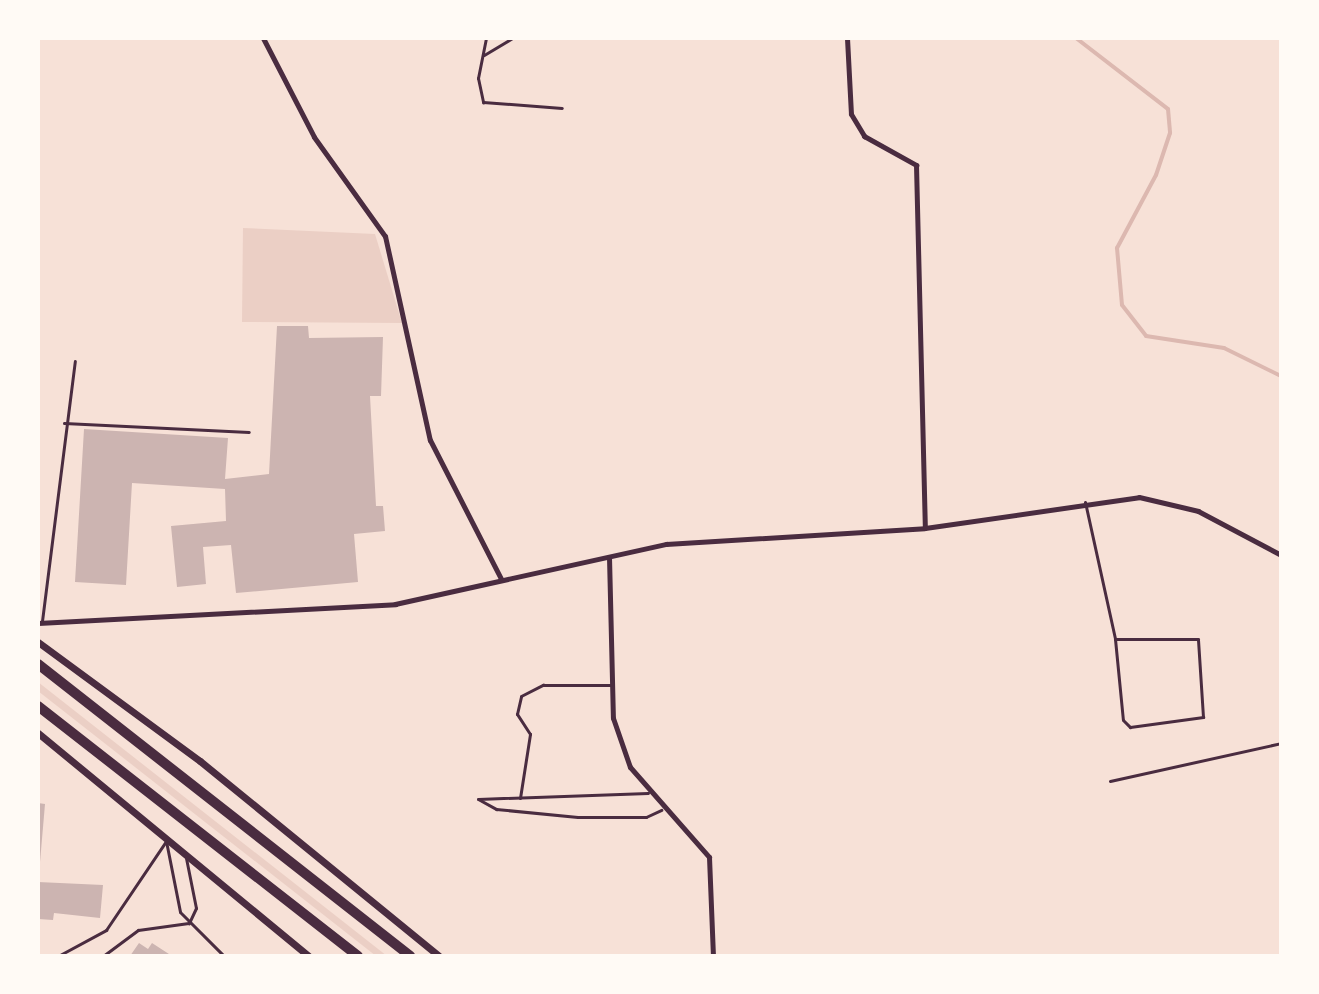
<!DOCTYPE html>
<html>
<head>
<meta charset="utf-8">
<style>
	body { margin:0 }
	#map { position:relative; width:1319px; height:994px; overflow:hidden; background:#f7e1d7; font-family:"Fira Sans",sans-serif }
	div>[style] { position:absolute }
	.green>* { inset:0; background:#ebcfc5 }
	.stream>* { height:4px; margin:-2px; padding:0 2px; transform-origin:2px; border-radius:2px; background:#dcb8b0 }
	.building>* { inset:0; background:#ccb4b1 }
	.service>* { height:3px; margin:-1.5px; padding:0 1.5px; transform-origin:1.5px; border-radius:1.5px; background:#4a2c40 }
	.minor>* { height:5px; margin:-2.5px; padding:0 2.5px; transform-origin:2.5px; border-radius:2.5px; background:#4a2c40 }
	.tertiary>* { height:7px; margin:-3.5px; padding:0 3.5px; transform-origin:3.5px; border-radius:3.5px; background:#4a2c40 }
	.motorway>* { height:10px; margin:-5px; padding:0 5px; transform-origin:5px; border-radius:5px; background:#4a2c40 }
	span { translate:-50% -50%; white-space:nowrap; text-align:center; line-height:1.15; -webkit-text-stroke:8px #fffaf5; paint-order:stroke }
	.frame { position:absolute; inset:0; border:40px solid #fffaf5; pointer-events:none }
</style>
</head>
<body>
<div id="map">
	<div class="green">
		<i style="clip-path:polygon(243px 228px,375px 234px,402px 323px,242px 322px)"></i>
		<i style="clip-path:polygon(38px 682px,387px 956px,376px 956px,38px 691px)"></i>
	</div>
	<div class="stream">
		<i style="left:1076px;top:38px;width:116px;rotate:37.7deg"></i>
		<i style="left:1168px;top:109px;width:24px;rotate:85deg"></i>
		<i style="left:1170px;top:133px;width:44px;rotate:108.4deg"></i>
		<i style="left:1156px;top:175px;width:83px;rotate:118.1deg"></i>
		<i style="left:1117px;top:248px;width:57px;rotate:85deg"></i>
		<i style="left:1122px;top:305px;width:39px;rotate:52deg"></i>
		<i style="left:1146px;top:336px;width:79px;rotate:8.7deg"></i>
		<i style="left:1224px;top:348px;width:64px;rotate:26.2deg"></i>
	</div>
	<div class="building">
		<i style="clip-path:polygon(277px 326px,308px 326px,309px 338px,383px 337px,381px 396px,370px 396px,376px 506px,383px 506px,385px 531px,354px 534px,358px 582px,236px 593px,231px 545px,203px 547px,206px 584px,177px 587px,171px 526px,226px 521px,225px 489px,132px 483px,126px 585px,75px 582px,84px 429px,228px 438px,225px 479px,269px 474px)"></i>
		<i style="clip-path:polygon(38px 803px,45px 804px,40px 862px,38px 862px)"></i>
		<i style="clip-path:polygon(38px 882px,103px 885px,100px 918px,54px 913px,53px 920px,38px 919px)"></i>
		<i style="clip-path:polygon(139px 943px,148px 949px,152px 943px,172px 956px,130px 956px)"></i>
	</div>
	<div class="service">
		<i style="left:486px;top:38px;width:41px;rotate:101.3deg"></i>
		<i style="left:478px;top:78px;width:25px;rotate:78deg"></i>
		<i style="left:483px;top:102px;width:79px;rotate:4.3deg"></i>
		<i style="left:484px;top:55px;width:33px;rotate:-31deg"></i>
		<i style="left:64px;top:423px;width:185px;rotate:2.8deg"></i>
		<i style="left:1085px;top:502px;width:140px;rotate:77.6deg"></i>
		<i style="left:1115px;top:639px;width:81px;rotate:84.4deg"></i>
		<i style="left:1123px;top:720px;width:10px;rotate:45deg"></i>
		<i style="left:1130px;top:727px;width:74px;rotate:-7.8deg"></i>
		<i style="left:1203px;top:717px;width:78px;rotate:-93.7deg"></i>
		<i style="left:1198px;top:639px;width:83px;rotate:180deg"></i>
		<i style="left:42px;top:621px;width:262px;rotate:-82.8deg"></i>
		<i style="left:1110px;top:781px;width:175px;rotate:-12.5deg"></i>
		<i style="left:648px;top:793px;width:170px;rotate:178deg"></i>
		<i style="left:478px;top:799px;width:21px;rotate:29deg"></i>
		<i style="left:496px;top:809px;width:82px;rotate:5.6deg"></i>
		<i style="left:578px;top:817px;width:68px"></i>
		<i style="left:646px;top:817px;width:17px;rotate:-25deg"></i>
		<i style="left:520px;top:798px;width:65px;rotate:-81.1deg"></i>
		<i style="left:530px;top:734px;width:24px;rotate:-123deg"></i>
		<i style="left:517px;top:714px;width:18px;rotate:-77deg"></i>
		<i style="left:521px;top:696px;width:25px;rotate:-27deg"></i>
		<i style="left:543px;top:685px;width:67px"></i>
		<i style="left:166px;top:841px;width:72px;rotate:78.8deg"></i>
		<i style="left:180px;top:912px;width:62px;rotate:45deg"></i>
		<i style="left:186px;top:858px;width:51px;rotate:78.7deg"></i>
		<i style="left:196px;top:908px;width:17px;rotate:115deg"></i>
		<i style="left:58px;top:956px;width:55px;rotate:-28.4deg"></i>
		<i style="left:106px;top:930px;width:107px;rotate:-56deg"></i>
		<i style="left:103px;top:956px;width:44px;rotate:-36.6deg"></i>
		<i style="left:138px;top:930px;width:51px;rotate:-7.8deg"></i>
	</div>
	<div class="minor">
		<i style="left:263px;top:38px;width:111px;rotate:62.7deg"></i>
		<i style="left:314px;top:137px;width:122px;rotate:54.4deg"></i>
		<i style="left:385px;top:236px;width:209px;rotate:77.6deg"></i>
		<i style="left:430px;top:440px;width:156px;rotate:62.9deg"></i>
		<i style="left:847px;top:38px;width:76px;rotate:87deg"></i>
		<i style="left:851px;top:114px;width:26px;rotate:59deg"></i>
		<i style="left:864px;top:136px;width:60px;rotate:29.1deg"></i>
		<i style="left:916px;top:165px;width:363px;rotate:88.6deg"></i>
		<i style="left:609px;top:557px;width:161px;rotate:88.6deg"></i>
		<i style="left:613px;top:718px;width:52px;rotate:70.9deg"></i>
		<i style="left:630px;top:767px;width:120px;rotate:48.7deg"></i>
		<i style="left:709px;top:857px;width:99px;rotate:87.7deg"></i>
		<i style="left:38px;top:623px;width:358px;rotate:-3deg"></i>
		<i style="left:395px;top:604px;width:278px;rotate:-12.5deg"></i>
		<i style="left:666px;top:544px;width:259px;rotate:-3.5deg"></i>
		<i style="left:925px;top:528px;width:216px;rotate:-8.2deg"></i>
		<i style="left:1139px;top:497px;width:61px;rotate:13.3deg"></i>
		<i style="left:1198px;top:511px;width:94px;rotate:27.9deg"></i>
	</div>
	<div class="tertiary">
		<i style="left:38px;top:642px;width:201px;rotate:36.3deg"></i>
		<i style="left:200px;top:761px;width:308px;rotate:39.2deg"></i>
		<i style="left:38px;top:733px;width:351px;rotate:39.5deg"></i>
	</div>
	<div class="motorway">
		<i style="left:38px;top:664px;width:473px;rotate:38.1deg"></i>
		<i style="left:38px;top:706px;width:406px;rotate:38deg"></i>
	</div>
	<div class="frame"></div>
</div>
</body>
</html>
